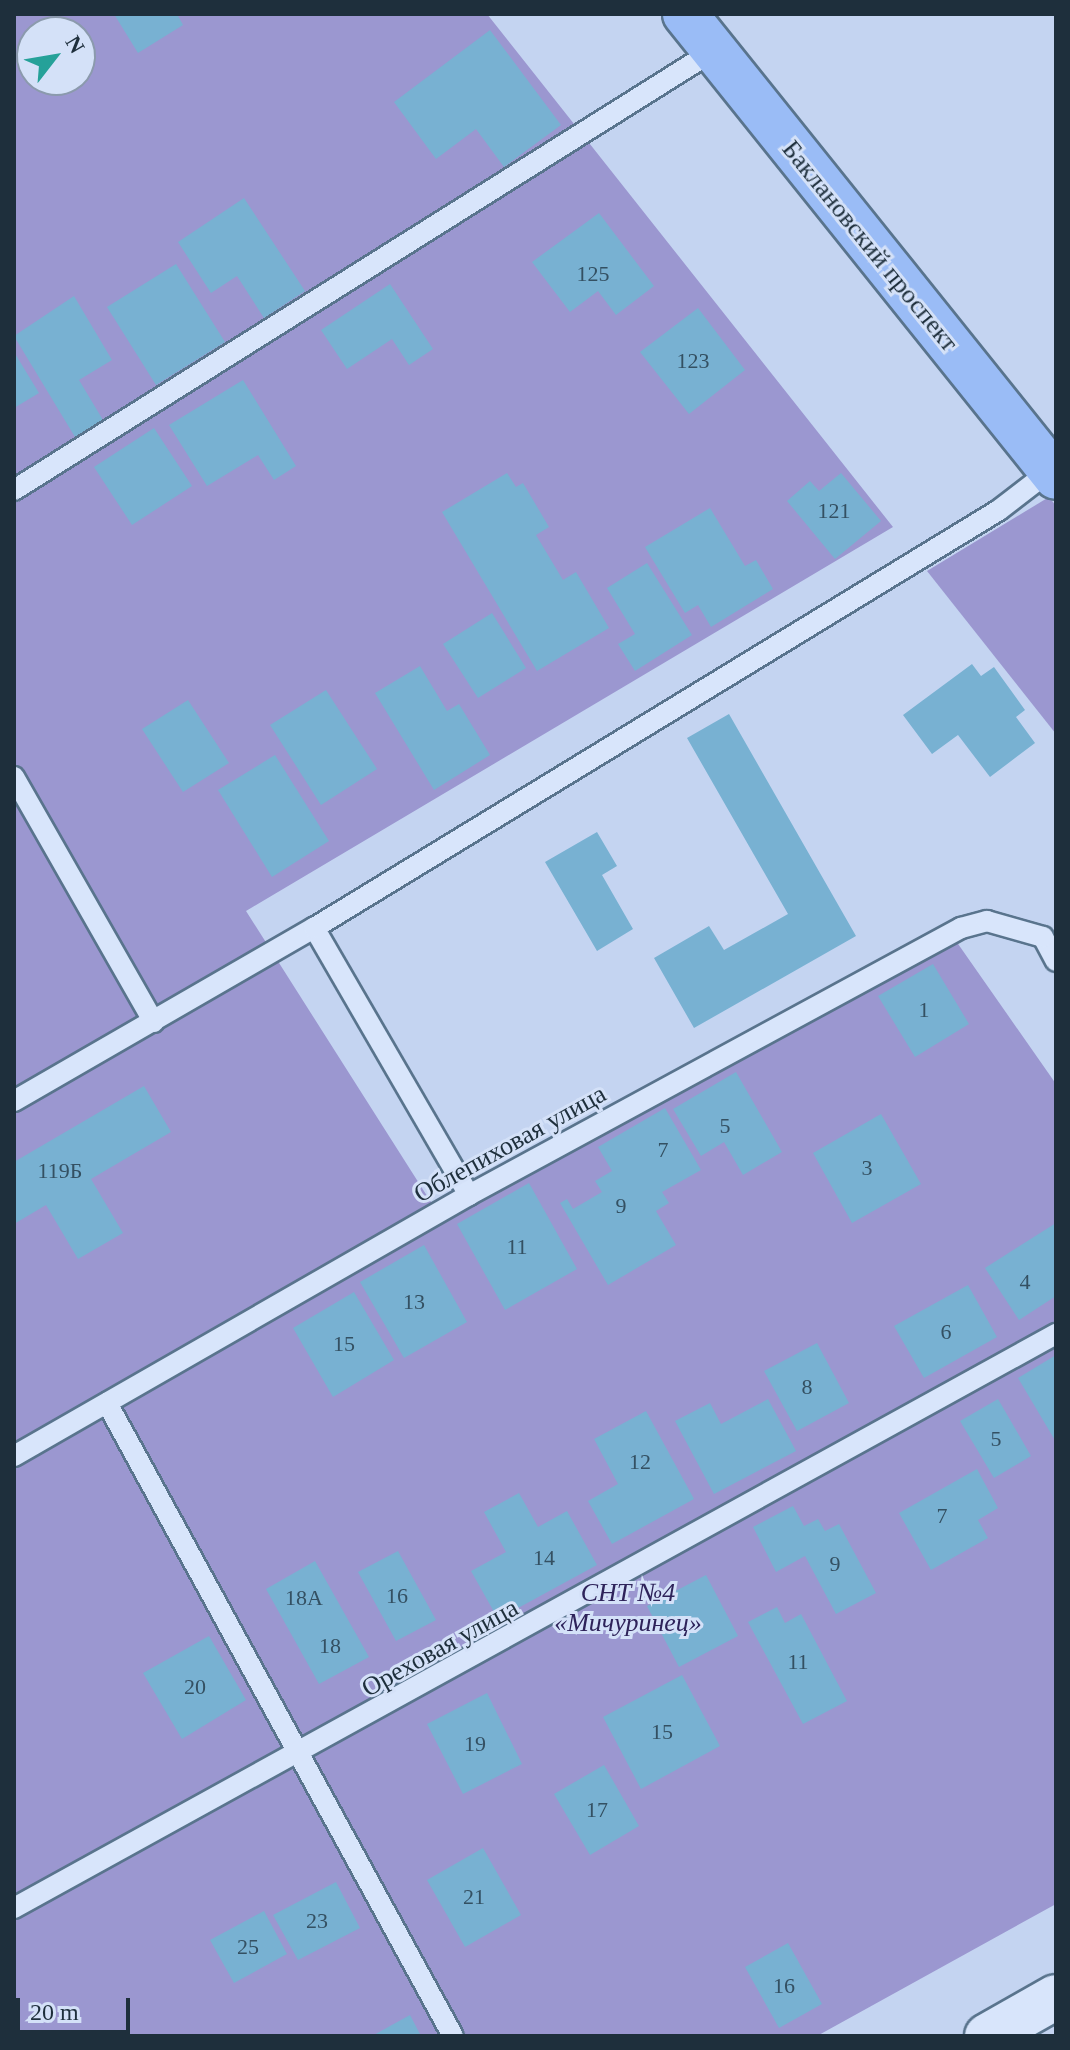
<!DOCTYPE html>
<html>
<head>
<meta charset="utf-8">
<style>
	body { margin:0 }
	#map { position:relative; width:1070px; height:2050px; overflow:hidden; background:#c4d4f1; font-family:Georgia,serif }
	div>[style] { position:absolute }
	.green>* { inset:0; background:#9b97d0 }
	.building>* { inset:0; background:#78b1d2 }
	.roads { filter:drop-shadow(2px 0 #59748d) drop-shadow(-2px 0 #59748d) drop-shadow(0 2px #59748d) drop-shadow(0 -2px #59748d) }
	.lane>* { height:20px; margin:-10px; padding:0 10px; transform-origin:10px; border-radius:10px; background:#d8e5fb }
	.secondary>* { height:44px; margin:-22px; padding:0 22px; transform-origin:22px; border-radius:22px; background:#d8e5fb }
	.primary>* { height:44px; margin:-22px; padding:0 22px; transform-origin:22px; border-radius:22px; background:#9abcf6 }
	span { translate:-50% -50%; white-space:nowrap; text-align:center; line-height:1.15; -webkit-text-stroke:6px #d4e1f8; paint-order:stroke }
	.number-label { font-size:22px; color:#345062 }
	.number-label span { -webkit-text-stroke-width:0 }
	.street-label { font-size:26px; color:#1e2f3c }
	.park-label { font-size:26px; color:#2e235a; font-style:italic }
	.frame { position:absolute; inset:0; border:16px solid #1e2f3c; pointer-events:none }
	.north { position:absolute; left:16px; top:16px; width:80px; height:80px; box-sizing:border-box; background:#d4e1f8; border:2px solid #8b9aad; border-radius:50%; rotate:59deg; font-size:22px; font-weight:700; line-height:32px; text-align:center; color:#1e2f3c }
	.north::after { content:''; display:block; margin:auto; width:28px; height:36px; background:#25a199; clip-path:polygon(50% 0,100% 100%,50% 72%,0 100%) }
	.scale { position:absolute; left:16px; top:1998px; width:114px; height:36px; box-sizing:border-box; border:4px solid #1e2f3c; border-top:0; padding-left:10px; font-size:24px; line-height:28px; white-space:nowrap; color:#1e2f3c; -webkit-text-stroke:6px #d4e1f8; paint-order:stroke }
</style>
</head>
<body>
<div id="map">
	<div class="green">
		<i style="clip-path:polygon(evenodd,14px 14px,487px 14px,893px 527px,246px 911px,443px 1221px,956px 941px,1056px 1084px,1056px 1904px,817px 2036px,14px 2036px,14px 14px,32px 32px,80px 32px,80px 80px,32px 80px,32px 32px)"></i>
		<i style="clip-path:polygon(1049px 497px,1056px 506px,1056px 734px,927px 571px)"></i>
	</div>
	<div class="building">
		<i style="clip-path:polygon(114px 14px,177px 14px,183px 25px,138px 53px)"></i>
		<i style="clip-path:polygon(490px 30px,561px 125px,504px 167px,476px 129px,436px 159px,394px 102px)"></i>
		<i style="clip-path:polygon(244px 198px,305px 291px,264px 318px,237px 276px,211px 293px,178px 242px)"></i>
		<i style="clip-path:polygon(599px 213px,654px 286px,616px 315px,598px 291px,570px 312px,532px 262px)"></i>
		<i style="clip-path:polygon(176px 264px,225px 342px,156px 385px,107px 307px)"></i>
		<i style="clip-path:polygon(390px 284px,433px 349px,409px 365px,392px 339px,347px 369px,321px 330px)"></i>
		<i style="clip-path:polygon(74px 296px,112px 360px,79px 380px,103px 420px,75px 437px,14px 336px)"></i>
		<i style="clip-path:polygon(698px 308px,745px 370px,689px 414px,640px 352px)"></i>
		<i style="clip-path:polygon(14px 352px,39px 393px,14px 408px)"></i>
		<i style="clip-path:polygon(243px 380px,296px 466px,274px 480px,258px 455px,207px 486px,169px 425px)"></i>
		<i style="clip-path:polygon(154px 428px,192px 486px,132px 525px,94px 467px)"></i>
		<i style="clip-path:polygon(507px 473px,516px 487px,523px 483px,549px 527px,536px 535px,563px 580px,576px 572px,609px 628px,537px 671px,442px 512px)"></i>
		<i style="clip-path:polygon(841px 473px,881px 521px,835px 559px,787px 501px,810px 481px,819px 491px)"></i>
		<i style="clip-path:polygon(710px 508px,745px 566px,756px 560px,773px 589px,711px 627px,698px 605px,685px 613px,645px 547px)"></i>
		<i style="clip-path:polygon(647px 563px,692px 635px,635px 671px,618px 644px,635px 634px,607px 588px)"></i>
		<i style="clip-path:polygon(492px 613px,526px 668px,478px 698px,443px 644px)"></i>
		<i style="clip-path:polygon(972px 664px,981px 676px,994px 667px,1025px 710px,1016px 717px,1035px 743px,990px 777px,958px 735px,932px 754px,903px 715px)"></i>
		<i style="clip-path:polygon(420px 666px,447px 711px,459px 704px,490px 755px,434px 790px,375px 693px)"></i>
		<i style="clip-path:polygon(326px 690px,377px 769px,321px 805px,270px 725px)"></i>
		<i style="clip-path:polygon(188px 700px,229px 763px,183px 792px,142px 729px)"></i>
		<i style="clip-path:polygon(729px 714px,856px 936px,694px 1028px,654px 958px,709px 926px,724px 950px,788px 914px,687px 738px)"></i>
		<i style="clip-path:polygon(275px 755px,329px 841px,272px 877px,218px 790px)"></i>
		<i style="clip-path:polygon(597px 832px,617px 866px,602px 875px,633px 929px,597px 951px,545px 862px)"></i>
		<i style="clip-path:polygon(933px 964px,969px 1024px,915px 1057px,878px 996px)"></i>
		<i style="clip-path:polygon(736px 1072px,782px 1152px,743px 1175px,724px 1142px,701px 1156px,673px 1109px)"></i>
		<i style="clip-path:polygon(144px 1086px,171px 1132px,91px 1179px,123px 1233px,78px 1259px,46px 1205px,14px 1224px,14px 1162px)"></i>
		<i style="clip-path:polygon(665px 1108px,701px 1170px,662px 1192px,669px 1203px,656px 1211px,676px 1245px,608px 1285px,560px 1203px,567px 1199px,573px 1209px,602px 1192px,595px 1181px,612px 1171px,598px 1147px)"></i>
		<i style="clip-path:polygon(881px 1114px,921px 1184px,852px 1223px,813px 1153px)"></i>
		<i style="clip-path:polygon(529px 1183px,577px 1269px,505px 1310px,457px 1224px)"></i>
		<i style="clip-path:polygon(1056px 1223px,1056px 1296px,1019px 1320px,985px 1268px)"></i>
		<i style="clip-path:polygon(424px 1245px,467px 1322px,404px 1358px,360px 1282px)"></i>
		<i style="clip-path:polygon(968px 1285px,997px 1337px,924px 1378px,894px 1326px)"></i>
		<i style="clip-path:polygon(354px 1292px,394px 1360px,333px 1397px,293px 1328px)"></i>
		<i style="clip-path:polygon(817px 1343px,849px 1403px,797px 1431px,764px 1371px)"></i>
		<i style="clip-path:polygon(1056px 1355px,1056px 1442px,1018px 1378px)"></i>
		<i style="clip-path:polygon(768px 1399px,796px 1451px,714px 1494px,675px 1421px,710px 1403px,721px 1424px)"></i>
		<i style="clip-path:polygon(998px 1399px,1031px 1456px,994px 1478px,960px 1421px)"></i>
		<i style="clip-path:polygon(646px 1411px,694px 1499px,612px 1544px,588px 1501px,618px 1484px,594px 1439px)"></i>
		<i style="clip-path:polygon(977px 1469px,998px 1508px,978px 1520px,988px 1538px,931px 1570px,899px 1513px)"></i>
		<i style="clip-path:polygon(519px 1493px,538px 1527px,567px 1511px,597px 1565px,498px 1619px,471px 1571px,506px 1552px,484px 1512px)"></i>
		<i style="clip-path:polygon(793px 1506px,804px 1526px,818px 1519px,825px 1531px,839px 1524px,876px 1593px,836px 1614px,805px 1556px,776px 1572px,753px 1527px)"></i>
		<i style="clip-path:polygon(398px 1551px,436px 1620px,396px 1641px,358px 1572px)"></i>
		<i style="clip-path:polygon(315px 1561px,369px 1657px,319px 1684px,266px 1589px)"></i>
		<i style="clip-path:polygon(706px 1575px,738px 1636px,679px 1667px,647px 1606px)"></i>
		<i style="clip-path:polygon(777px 1607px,785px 1623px,801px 1614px,847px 1701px,803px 1724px,748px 1622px)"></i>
		<i style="clip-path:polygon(209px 1636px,246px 1700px,182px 1739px,143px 1673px)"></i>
		<i style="clip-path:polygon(682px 1675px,720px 1746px,641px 1789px,603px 1717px)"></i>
		<i style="clip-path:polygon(487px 1693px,522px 1764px,463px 1794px,427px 1724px)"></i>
		<i style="clip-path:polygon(604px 1765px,639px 1826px,590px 1855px,554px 1794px)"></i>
		<i style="clip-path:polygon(483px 1848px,521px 1915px,465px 1947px,427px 1880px)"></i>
		<i style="clip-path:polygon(336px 1882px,360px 1928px,298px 1960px,273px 1915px)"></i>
		<i style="clip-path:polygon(264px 1911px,287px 1954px,234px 1983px,210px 1940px)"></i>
		<i style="clip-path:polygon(788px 1943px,822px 2004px,779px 2028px,745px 1967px)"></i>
		<i style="clip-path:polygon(410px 2015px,421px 2036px,372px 2036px)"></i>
	</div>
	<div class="roads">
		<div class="lane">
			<i style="left:14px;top:490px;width:825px;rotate:-32.13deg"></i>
			<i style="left:14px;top:777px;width:282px;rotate:60.3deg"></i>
			<i style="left:1043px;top:937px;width:27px;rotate:62deg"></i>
			<i style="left:14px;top:1101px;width:346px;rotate:-30deg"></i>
			<i style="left:469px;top:1195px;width:309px;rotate:-120.1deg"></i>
			<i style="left:314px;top:928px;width:802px;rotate:-31.39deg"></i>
			<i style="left:999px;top:510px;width:66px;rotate:-37.6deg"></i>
			<i style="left:107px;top:1403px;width:721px;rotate:61.34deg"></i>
			<i style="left:14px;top:1456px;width:525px;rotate:-29.84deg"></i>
			<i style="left:469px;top:1195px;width:560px;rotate:-28.49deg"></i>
			<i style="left:961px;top:928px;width:27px;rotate:-15deg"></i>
			<i style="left:987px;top:921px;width:58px;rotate:15.9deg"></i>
			<i style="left:14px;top:1908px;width:1190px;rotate:-28.85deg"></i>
		</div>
		<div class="secondary">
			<i style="left:987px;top:2036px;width:79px;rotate:-29.5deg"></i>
		</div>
		<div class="primary">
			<i style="left:685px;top:14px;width:593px;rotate:51.29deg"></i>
		</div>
	</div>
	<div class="number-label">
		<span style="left:593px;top:274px">125</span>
		<span style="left:693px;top:361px">123</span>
		<span style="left:834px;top:511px">121</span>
		<span style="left:924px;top:1010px">1</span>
		<span style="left:725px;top:1126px">5</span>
		<span style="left:663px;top:1150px">7</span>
		<span style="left:867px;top:1168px">3</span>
		<span style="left:60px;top:1171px">119Б</span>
		<span style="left:621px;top:1206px">9</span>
		<span style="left:517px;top:1247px">11</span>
		<span style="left:1025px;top:1282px">4</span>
		<span style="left:414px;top:1302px">13</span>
		<span style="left:946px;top:1332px">6</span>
		<span style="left:344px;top:1344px">15</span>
		<span style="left:807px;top:1387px">8</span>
		<span style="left:996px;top:1439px">5</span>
		<span style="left:640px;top:1462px">12</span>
		<span style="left:942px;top:1516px">7</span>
		<span style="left:544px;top:1558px">14</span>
		<span style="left:835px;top:1564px">9</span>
		<span style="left:397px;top:1596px">16</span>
		<span style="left:304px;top:1598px">18А</span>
		<span style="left:330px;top:1646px">18</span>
		<span style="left:798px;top:1662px">11</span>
		<span style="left:195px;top:1687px">20</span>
		<span style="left:662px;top:1732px">15</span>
		<span style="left:475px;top:1744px">19</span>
		<span style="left:597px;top:1810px">17</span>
		<span style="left:474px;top:1897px">21</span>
		<span style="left:317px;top:1921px">23</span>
		<span style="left:248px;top:1947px">25</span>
		<span style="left:784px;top:1986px">16</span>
	</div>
	<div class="street-label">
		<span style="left:870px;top:246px;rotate:51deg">Баклановский проспект</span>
		<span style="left:510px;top:1144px;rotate:-29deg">Облепиховая улица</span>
		<span style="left:440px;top:1648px;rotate:-29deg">Ореховая улица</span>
	</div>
	<div class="park-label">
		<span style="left:628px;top:1608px">СНТ №4<br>«Мичуринец»</span>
	</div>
	<div class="frame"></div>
	<div class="north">N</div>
	<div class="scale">20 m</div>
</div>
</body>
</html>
